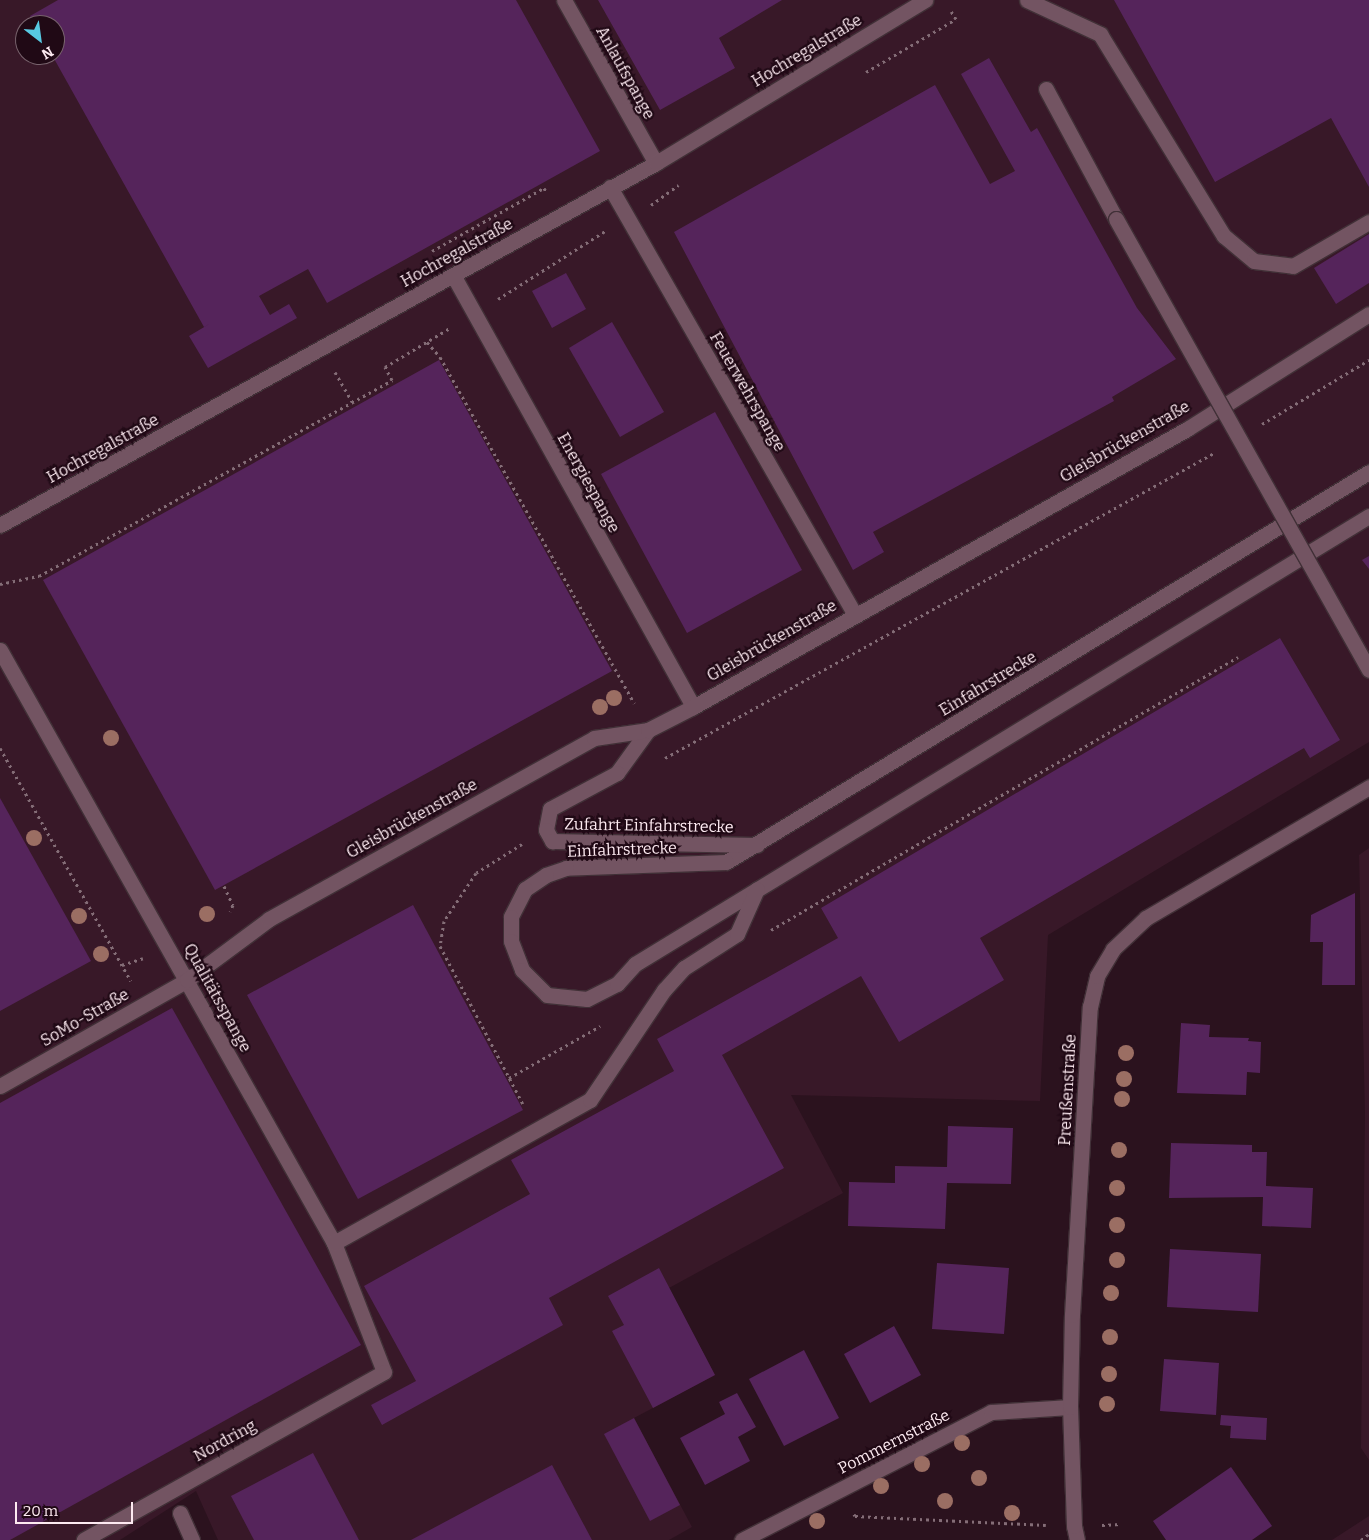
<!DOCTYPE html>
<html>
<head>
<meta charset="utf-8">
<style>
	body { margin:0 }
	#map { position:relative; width:1369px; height:1540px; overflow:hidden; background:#2b121e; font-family:Bitter,serif }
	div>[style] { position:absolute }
	.built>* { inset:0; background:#381828 }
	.building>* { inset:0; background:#55245b }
	.path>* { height:3px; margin-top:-1.5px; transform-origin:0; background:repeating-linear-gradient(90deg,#846d77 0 2.5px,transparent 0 6.5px) }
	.roads { filter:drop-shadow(1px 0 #413037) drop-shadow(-1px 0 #413037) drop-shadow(0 1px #413037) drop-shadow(0 -1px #413037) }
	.lane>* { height:15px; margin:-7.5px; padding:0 7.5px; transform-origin:7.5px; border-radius:7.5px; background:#735462 }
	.street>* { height:15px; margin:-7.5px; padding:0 7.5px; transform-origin:7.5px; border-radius:7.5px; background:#735462 }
	.bridges { filter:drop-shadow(1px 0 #413037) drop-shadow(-1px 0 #413037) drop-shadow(0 1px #413037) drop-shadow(0 -1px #413037) }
	.lane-bridge>* { height:15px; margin:-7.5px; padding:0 7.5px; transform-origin:7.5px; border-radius:7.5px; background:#735462 }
	.trees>* { width:16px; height:16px; margin:-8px; border-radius:50%; background:#9b6e63 }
	span { translate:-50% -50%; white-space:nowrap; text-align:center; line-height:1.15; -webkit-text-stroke:4.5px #200915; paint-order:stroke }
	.street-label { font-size:16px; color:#fdeaf1 }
	.north { position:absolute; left:15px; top:15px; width:50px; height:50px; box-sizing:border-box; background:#200915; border:1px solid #78636d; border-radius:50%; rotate:150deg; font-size:14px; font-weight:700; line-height:20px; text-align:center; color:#fdeaf1 }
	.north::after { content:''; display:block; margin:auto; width:18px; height:22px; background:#57c9e2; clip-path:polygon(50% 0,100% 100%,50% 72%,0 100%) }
	.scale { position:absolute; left:15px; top:1502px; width:118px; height:22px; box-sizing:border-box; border:2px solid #fdeaf1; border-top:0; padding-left:6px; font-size:15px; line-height:18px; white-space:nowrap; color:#fdeaf1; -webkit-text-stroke:4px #200915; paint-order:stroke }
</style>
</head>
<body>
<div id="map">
	<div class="built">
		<i style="clip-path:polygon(evenodd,0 0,1369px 0,1369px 742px,1048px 935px,1040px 1101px,791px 1095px,843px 1193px,669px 1288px,715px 1375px,634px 1418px,692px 1527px,669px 1540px,218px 1540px,196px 1491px,120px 1540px,0 1540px,0 0,25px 25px,55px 25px,55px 55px,25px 55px,25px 25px)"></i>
		<i style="clip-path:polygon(1369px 848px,1369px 1460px,1361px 1448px,1365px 1114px,1359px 855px)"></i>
		<i style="clip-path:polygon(1369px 1516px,1369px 1540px,1332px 1540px)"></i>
	</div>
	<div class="building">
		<i style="clip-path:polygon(58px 0,516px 0,600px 151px,327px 303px,308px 269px,259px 296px,270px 315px,289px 304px,297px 318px,208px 368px,189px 336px,211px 323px,204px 327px,52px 55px,55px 55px,55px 25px,35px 25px,30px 16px)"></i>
		<i style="clip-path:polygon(598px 0,782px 0,719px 38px,735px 68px,660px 110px)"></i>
		<i style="clip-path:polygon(1114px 0,1369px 0,1369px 187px,1331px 118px,1215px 182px)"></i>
		<i style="clip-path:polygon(989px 58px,1031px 132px,1037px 128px,1137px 308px,1176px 359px,1112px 397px,1114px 401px,873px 532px,884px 552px,853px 570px,674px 232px,935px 85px,990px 184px,1015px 171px,961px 74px)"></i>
		<i style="clip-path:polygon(1369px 234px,1369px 283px,1336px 304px,1314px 268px)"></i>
		<i style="clip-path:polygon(566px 273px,586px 309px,552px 328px,532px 291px)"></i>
		<i style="clip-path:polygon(612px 322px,664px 412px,620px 437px,569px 348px)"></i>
		<i style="clip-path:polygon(439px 360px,612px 671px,215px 890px,43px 580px)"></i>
		<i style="clip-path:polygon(715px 412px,802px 570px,687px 633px,601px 474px)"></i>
		<i style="clip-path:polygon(1369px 556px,1369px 569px,1362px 560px)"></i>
		<i style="clip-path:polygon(1280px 638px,1340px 740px,1310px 758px,1304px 748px,980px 938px,1004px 980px,899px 1042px,861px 976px,722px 1055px,784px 1168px,549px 1298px,563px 1325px,382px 1425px,371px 1405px,416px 1381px,364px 1286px,530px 1194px,511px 1160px,674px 1071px,657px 1039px,838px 938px,821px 908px)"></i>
		<i style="clip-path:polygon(0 798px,91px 961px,0 1011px)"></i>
		<i style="clip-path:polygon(1355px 893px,1355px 985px,1322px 985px,1323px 942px,1310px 942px,1311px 915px)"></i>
		<i style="clip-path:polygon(413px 905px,523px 1110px,358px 1199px,247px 995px)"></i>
		<i style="clip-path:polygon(172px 1008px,361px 1345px,10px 1540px,0 1540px,0 1103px)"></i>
		<i style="clip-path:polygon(1181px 1023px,1210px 1025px,1209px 1037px,1249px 1038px,1248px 1041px,1261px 1042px,1260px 1073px,1247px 1072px,1246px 1095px,1177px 1093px)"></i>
		<i style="clip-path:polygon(948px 1126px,1013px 1128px,1011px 1184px,947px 1183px,945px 1229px,848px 1226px,849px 1182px,895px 1183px,895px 1166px,947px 1167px)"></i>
		<i style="clip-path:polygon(1171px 1143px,1252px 1145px,1252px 1152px,1267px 1152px,1266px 1186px,1313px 1188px,1311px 1228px,1262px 1226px,1263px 1197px,1169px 1198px)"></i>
		<i style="clip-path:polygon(1170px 1249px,1261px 1254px,1258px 1312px,1167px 1307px)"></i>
		<i style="clip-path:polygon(937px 1263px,1009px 1268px,1004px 1334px,932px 1329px)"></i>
		<i style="clip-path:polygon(659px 1268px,715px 1375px,653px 1408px,612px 1331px,624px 1325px,608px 1296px)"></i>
		<i style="clip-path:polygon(894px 1326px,921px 1375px,870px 1403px,844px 1354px)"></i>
		<i style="clip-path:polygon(804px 1350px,839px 1418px,784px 1446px,749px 1379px)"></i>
		<i style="clip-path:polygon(1164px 1359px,1219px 1363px,1216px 1415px,1160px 1411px)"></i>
		<i style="clip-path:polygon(737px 1393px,756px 1427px,738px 1437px,750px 1461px,705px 1485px,680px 1438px,725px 1414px,719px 1402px)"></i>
		<i style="clip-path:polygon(1221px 1415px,1267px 1418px,1266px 1440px,1230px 1438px,1231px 1426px,1220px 1425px)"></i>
		<i style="clip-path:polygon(634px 1418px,680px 1505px,650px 1521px,604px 1434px)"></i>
		<i style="clip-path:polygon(313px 1453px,359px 1540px,254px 1540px,231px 1496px)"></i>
		<i style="clip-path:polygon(552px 1465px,592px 1540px,411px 1540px)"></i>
		<i style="clip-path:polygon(1231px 1467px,1272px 1526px,1252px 1540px,1166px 1540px,1153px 1521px)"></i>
	</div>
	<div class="path">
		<i style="left:866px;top:72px;width:104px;rotate:-30.5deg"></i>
		<i style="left:956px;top:19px;width:9px;rotate:-122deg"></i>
		<i style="left:651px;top:205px;width:34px;rotate:-36deg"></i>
		<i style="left:432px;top:251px;width:129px;rotate:-29.4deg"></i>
		<i style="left:544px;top:188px;width:6px;rotate:59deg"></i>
		<i style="left:498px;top:299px;width:127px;rotate:-32.4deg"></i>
		<i style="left:427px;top:342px;width:20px;rotate:49deg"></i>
		<i style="left:440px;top:357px;width:397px;rotate:60.7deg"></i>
		<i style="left:335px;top:372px;width:34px;rotate:60deg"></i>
		<i style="left:1262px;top:424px;width:125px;rotate:-30.9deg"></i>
		<i style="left:0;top:584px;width:40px;rotate:-12deg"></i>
		<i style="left:39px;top:576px;width:404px;rotate:-29deg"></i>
		<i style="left:392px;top:380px;width:15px;rotate:-118deg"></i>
		<i style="left:385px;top:367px;width:76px;rotate:-31deg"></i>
		<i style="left:0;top:748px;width:267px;rotate:60.7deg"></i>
		<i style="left:665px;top:758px;width:628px;rotate:-29.05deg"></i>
		<i style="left:522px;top:844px;width:54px;rotate:147.8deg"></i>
		<i style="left:476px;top:873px;width:58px;rotate:123.7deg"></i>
		<i style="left:444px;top:921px;width:25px;rotate:99deg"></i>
		<i style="left:440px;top:946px;width:178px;rotate:62.3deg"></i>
		<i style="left:224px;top:886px;width:21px;rotate:65deg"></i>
		<i style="left:233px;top:905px;width:7px;rotate:117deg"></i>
		<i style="left:771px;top:930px;width:541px;rotate:-30.31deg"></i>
		<i style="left:122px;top:965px;width:22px;rotate:-18deg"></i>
		<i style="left:509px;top:1078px;width:105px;rotate:-29.7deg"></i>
		<i style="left:854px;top:1514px;width:2px;rotate:63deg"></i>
		<i style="left:855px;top:1516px;width:191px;rotate:2.7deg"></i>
		<i style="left:1102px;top:1525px;width:19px;rotate:-3deg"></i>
		<i style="left:1361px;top:1540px;width:10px;rotate:-37deg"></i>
	</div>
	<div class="roads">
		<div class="lane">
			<i style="left:564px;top:0;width:187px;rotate:60.6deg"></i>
			<i style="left:1027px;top:0;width:81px;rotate:25deg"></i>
			<i style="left:1100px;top:34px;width:237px;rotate:58.5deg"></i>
			<i style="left:1224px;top:236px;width:39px;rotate:40deg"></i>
			<i style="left:1254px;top:261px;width:39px;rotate:7deg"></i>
			<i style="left:1293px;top:266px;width:88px;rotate:-30.1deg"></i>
			<i style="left:1046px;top:89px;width:148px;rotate:61.7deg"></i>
			<i style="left:610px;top:187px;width:492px;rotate:60.2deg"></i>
			<i style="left:453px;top:275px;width:494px;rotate:60.9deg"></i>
			<i style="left:1369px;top:472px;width:752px;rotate:148.76deg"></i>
			<i style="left:726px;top:862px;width:160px;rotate:177.9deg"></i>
			<i style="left:566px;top:868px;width:21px;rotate:161deg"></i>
			<i style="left:546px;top:875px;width:25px;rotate:146deg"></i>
			<i style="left:525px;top:889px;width:31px;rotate:117deg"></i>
			<i style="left:511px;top:917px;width:24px;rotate:90deg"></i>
			<i style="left:511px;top:941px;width:31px;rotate:69deg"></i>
			<i style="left:522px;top:970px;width:35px;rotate:45deg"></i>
			<i style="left:547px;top:995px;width:40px;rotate:5.7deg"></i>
			<i style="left:587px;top:999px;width:34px;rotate:-27deg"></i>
			<i style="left:617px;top:984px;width:27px;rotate:-48deg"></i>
			<i style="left:635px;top:964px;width:860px;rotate:-31.4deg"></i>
			<i style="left:0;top:525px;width:749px;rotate:-28.89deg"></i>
			<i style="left:656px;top:163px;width:315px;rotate:-31.2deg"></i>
			<i style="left:0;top:650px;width:681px;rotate:60.61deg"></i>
			<i style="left:334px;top:1243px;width:138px;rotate:68.8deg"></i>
			<i style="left:384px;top:1372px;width:344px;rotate:150.8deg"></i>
			<i style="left:648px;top:730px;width:53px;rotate:125.8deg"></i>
			<i style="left:617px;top:773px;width:76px;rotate:151.8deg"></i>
			<i style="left:550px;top:809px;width:21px;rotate:101deg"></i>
			<i style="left:546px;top:830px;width:13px;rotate:61deg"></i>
			<i style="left:552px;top:841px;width:205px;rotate:1.1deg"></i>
			<i style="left:0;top:1086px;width:215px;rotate:-29.5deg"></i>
			<i style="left:187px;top:980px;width:102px;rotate:-36.6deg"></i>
			<i style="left:269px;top:919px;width:372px;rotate:-29.1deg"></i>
			<i style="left:594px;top:738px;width:55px;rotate:-8.4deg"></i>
			<i style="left:648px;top:730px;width:51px;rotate:-27.1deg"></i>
			<i style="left:693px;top:707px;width:567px;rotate:-29.37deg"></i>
			<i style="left:1187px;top:429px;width:215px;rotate:-32.3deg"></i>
			<i style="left:334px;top:1243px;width:293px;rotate:-29.2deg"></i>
			<i style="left:590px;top:1100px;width:133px;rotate:-56.1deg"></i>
			<i style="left:664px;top:990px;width:30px;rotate:-48deg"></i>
			<i style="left:684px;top:968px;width:63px;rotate:-32.7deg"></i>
			<i style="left:737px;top:934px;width:49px;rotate:-66deg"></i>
		</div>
		<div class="street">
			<i style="left:180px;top:1513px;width:30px;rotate:66deg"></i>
			<i style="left:742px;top:1540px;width:280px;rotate:-27.2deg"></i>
			<i style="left:991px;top:1412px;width:79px;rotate:-3.6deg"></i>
			<i style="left:1077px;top:1540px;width:14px;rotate:-102deg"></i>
			<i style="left:1074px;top:1526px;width:119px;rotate:-91.9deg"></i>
			<i style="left:1070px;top:1407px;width:92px;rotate:-88.8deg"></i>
			<i style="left:1072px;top:1315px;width:309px;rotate:-86.7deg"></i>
			<i style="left:1090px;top:1007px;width:32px;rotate:-77deg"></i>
			<i style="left:1097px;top:976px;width:31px;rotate:-59deg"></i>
			<i style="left:1113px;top:949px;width:45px;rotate:-43.2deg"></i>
			<i style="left:1146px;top:918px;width:259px;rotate:-30.4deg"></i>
		</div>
	</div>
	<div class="bridges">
		<div class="lane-bridge">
			<i style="left:1116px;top:219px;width:517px;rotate:60.71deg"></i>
		</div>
	</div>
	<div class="trees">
		<i style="left:614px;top:698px"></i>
		<i style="left:600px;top:707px"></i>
		<i style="left:111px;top:738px"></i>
		<i style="left:34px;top:838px"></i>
		<i style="left:207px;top:914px"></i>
		<i style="left:79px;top:916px"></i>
		<i style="left:101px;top:954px"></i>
		<i style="left:1126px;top:1053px"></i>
		<i style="left:1124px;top:1079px"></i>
		<i style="left:1122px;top:1099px"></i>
		<i style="left:1119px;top:1150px"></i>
		<i style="left:1117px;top:1188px"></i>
		<i style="left:1117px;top:1225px"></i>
		<i style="left:1117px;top:1260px"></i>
		<i style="left:1111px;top:1293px"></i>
		<i style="left:1110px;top:1337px"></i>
		<i style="left:1109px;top:1374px"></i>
		<i style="left:1107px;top:1404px"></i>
		<i style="left:962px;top:1443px"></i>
		<i style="left:922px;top:1464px"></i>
		<i style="left:979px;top:1478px"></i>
		<i style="left:881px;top:1486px"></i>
		<i style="left:945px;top:1501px"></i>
		<i style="left:1012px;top:1513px"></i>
		<i style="left:817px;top:1521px"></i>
	</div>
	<div class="street-label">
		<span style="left:807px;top:51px;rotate:-31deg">Hochregalstraße</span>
		<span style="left:625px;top:73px;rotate:61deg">Anlaufspange</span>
		<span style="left:457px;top:253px;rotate:-29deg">Hochregalstraße</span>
		<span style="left:747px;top:392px;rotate:60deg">Feuerwehrspange</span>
		<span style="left:1125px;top:442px;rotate:-30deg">Gleisbrückenstraße</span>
		<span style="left:103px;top:449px;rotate:-29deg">Hochregalstraße</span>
		<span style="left:588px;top:483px;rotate:61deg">Energiespange</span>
		<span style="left:772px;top:641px;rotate:-30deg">Gleisbrückenstraße</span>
		<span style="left:988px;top:684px;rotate:-31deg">Einfahrstrecke</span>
		<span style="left:412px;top:819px;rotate:-29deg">Gleisbrückenstraße</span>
		<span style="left:649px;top:826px;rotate:1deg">Zufahrt Einfahrstrecke</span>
		<span style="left:622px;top:850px;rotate:-2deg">Einfahrstrecke</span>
		<span style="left:217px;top:998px;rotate:61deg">Qualitätsspange</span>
		<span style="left:85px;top:1018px;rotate:-30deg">SoMo-Straße</span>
		<span style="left:1068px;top:1090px;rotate:-87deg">Preußenstraße</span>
		<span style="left:225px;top:1441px;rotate:-29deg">Nordring</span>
		<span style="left:894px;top:1442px;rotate:-27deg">Pommernstraße</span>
	</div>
	<div class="north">N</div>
	<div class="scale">20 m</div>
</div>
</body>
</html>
